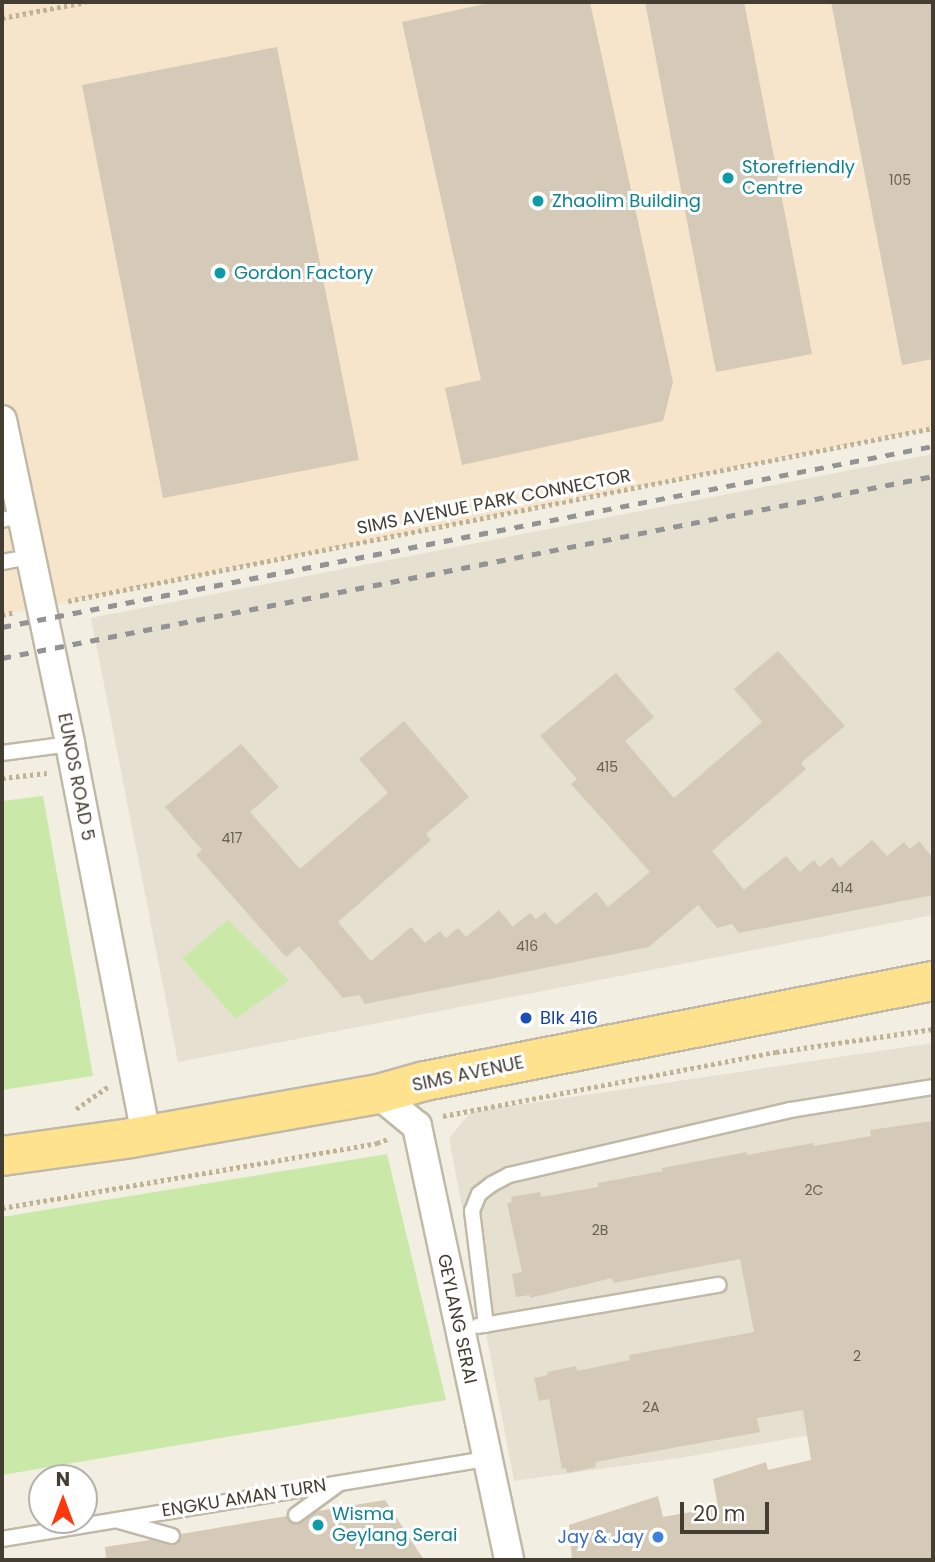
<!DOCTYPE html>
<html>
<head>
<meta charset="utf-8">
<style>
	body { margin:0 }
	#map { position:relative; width:935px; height:1562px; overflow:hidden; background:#f2eee2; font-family:Poppins,sans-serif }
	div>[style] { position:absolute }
	.residential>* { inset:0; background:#e6e0d0 }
	.commercial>* { inset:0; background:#f6e5cb }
	.green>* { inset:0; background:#cae9a8 }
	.building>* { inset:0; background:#d4cab7 }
	.path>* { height:4.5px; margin-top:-2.25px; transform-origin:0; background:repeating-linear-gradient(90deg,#c0b295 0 3.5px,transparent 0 7px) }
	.roads { filter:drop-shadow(2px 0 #c1b9a7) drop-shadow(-2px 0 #c1b9a7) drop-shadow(0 2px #c1b9a7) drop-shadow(0 -2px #c1b9a7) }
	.lane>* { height:14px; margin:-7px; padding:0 7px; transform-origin:7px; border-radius:7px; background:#fff }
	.street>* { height:28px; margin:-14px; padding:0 14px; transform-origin:14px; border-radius:14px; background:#fff }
	.primary>* { height:38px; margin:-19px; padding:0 19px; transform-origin:19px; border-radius:19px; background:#ffe28e }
	.rail>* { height:5px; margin-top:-2.5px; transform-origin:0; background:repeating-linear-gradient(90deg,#939393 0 9px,transparent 0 18px) }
	.dots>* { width:19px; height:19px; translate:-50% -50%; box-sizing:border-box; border:4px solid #fff; border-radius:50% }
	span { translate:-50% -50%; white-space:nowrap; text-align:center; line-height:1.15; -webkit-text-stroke:6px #fff; paint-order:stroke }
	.number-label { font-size:14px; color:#686153 }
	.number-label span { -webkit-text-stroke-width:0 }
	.culture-label { font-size:18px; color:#0d838f }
	.left { translate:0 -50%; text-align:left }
	.street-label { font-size:18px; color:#443e32 }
	.transit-label { font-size:18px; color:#164399 }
	.shop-label { font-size:18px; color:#366cbe }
	.right { translate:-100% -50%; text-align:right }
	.frame { position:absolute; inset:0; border:4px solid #443e32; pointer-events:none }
	.north { position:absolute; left:28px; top:1464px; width:70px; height:70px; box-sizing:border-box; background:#fff; border:2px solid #b4b2ad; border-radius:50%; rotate:0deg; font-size:19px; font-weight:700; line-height:28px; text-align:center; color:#443e32 }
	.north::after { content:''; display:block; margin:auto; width:24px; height:32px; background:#ff380c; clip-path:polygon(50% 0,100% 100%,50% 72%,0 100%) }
	.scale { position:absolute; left:680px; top:1502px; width:89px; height:32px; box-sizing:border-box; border:4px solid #443e32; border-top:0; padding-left:9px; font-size:21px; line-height:24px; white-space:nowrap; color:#443e32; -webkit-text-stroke:5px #fff; paint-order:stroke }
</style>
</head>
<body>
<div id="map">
	<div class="residential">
		<i style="clip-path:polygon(933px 454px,933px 915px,178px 1062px,91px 618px)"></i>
		<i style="clip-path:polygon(933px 1043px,933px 1414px,679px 1458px,514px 1481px,449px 1138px,471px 1112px)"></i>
	</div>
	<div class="commercial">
		<i style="clip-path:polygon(2px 2px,933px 2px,933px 428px,2px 615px)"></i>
	</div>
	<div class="green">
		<i style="clip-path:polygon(43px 796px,93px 1076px,2px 1090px,2px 801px)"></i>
		<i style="clip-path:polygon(228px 920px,289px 980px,236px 1019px,182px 958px)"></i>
		<i style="clip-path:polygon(387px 1154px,446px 1400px,2px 1475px,2px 1217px)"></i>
	</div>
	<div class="building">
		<i style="clip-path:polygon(494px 2px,590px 2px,673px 382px,663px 421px,462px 465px,445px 388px,481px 380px,402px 22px)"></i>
		<i style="clip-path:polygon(645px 2px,744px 2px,812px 354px,716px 372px)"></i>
		<i style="clip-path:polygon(831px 2px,933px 2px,933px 359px,902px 365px)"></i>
		<i style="clip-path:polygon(277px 47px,359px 460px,163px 498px,82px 85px)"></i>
		<i style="clip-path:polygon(778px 651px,845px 726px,801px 763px,806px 769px,712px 851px,744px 890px,786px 856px,800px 872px,814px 860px,820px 867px,832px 857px,840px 867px,872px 840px,887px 856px,904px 842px,910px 849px,919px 841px,933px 858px,933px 895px,739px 933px,732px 924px,717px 928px,698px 905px,649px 947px,365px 1004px,359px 995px,343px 998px,299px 946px,286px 957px,196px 855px,202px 850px,165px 807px,241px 744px,279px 787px,250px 812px,300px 869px,388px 793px,359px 759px,404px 721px,469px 797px,426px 834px,431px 840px,338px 922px,371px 961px,411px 927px,425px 943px,440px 931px,446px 938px,458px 928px,466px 937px,499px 910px,513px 927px,530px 913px,536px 919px,545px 912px,556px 925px,596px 892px,608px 907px,650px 872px,571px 784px,577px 779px,540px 736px,616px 673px,654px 717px,625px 741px,674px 798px,762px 722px,734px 689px)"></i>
		<i style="clip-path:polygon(933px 1121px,933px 1560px,572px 1560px,569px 1525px,658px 1496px,663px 1517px,718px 1507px,713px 1479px,766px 1462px,768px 1470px,811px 1460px,803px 1410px,757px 1418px,760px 1432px,595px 1462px,596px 1467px,567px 1473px,566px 1468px,562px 1469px,549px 1399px,539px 1401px,534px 1378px,548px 1375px,547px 1372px,576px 1366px,577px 1371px,630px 1360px,629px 1355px,754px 1332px,740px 1259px,613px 1283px,612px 1278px,530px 1298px,530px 1295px,516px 1297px,512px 1274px,522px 1272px,507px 1203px,512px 1202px,511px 1197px,540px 1192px,541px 1197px,598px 1187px,598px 1183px,663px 1171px,662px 1168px,747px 1152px,747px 1155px,813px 1143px,814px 1146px,871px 1136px,870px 1130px)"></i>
		<i style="clip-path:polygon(385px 1500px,424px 1560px,106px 1560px,105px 1547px,150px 1540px,174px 1545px,179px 1542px,181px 1534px,287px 1516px,292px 1523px,298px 1524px,318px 1511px)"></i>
	</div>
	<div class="path">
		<i style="left:2px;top:18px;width:85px;rotate:-10.9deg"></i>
		<i style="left:68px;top:601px;width:882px;rotate:-11.31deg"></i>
		<i style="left:2px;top:615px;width:13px;rotate:-13deg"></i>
		<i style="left:2px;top:778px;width:45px;rotate:-6.3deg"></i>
		<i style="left:76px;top:1109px;width:39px;rotate:-35deg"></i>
		<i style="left:443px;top:1116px;width:339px;rotate:-10.9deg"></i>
		<i style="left:776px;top:1052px;width:159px;rotate:-8.3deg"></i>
		<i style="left:2px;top:1208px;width:381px;rotate:-9.8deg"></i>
		<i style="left:377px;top:1143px;width:14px;rotate:-21deg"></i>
		<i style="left:549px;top:1560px;width:11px"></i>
	</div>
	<div class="roads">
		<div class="lane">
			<i style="left:2px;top:520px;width:18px;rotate:-13deg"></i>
			<i style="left:2px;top:562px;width:28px;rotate:-10deg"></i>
			<i style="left:2px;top:753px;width:69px;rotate:-7.5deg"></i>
			<i style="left:486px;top:1325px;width:115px;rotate:-97deg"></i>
			<i style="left:472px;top:1211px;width:18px;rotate:-68deg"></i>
			<i style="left:479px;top:1194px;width:16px;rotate:-38deg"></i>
			<i style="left:492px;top:1184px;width:19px;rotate:-28deg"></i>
			<i style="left:509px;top:1175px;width:288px;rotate:-13deg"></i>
			<i style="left:790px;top:1110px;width:145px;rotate:-9.1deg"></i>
			<i style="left:478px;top:1326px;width:244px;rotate:-9.7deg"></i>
			<i style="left:296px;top:1515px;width:51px;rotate:-36.2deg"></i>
			<i style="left:119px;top:1521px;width:55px;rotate:15.8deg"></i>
			<i style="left:2px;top:1539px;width:491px;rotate:-9.4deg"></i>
		</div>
		<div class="street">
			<i style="left:2px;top:420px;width:331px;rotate:78.1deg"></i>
			<i style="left:70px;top:744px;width:398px;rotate:79deg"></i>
			<i style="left:378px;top:1094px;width:50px;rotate:39.4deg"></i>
			<i style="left:417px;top:1126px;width:444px;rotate:78deg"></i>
		</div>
		<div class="primary">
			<i style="left:2px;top:1156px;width:130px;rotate:-7.9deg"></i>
			<i style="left:131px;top:1138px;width:251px;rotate:-10.1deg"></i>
			<i style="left:378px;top:1094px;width:49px;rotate:-15.5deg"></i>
			<i style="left:425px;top:1081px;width:518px;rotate:-11.14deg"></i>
		</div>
	</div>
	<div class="rail">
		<i style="left:2px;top:627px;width:948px;rotate:-11deg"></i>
		<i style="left:2px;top:658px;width:949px;rotate:-11.06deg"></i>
	</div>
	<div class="dots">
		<i style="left:728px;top:178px;background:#0f9aa8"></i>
		<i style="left:538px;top:201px;background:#0f9aa8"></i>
		<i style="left:220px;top:273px;background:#0f9aa8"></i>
		<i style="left:526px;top:1018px;background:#1a4fb4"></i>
		<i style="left:318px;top:1525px;background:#0f9aa8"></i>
		<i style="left:658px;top:1537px;background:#3f7fe0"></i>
	</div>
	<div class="number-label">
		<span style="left:900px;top:180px">105</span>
		<span style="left:607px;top:767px">415</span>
		<span style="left:232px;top:838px">417</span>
		<span style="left:842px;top:888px">414</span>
		<span style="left:527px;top:946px">416</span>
		<span style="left:814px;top:1190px">2C</span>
		<span style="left:600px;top:1230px">2B</span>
		<span style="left:857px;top:1356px">2</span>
		<span style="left:651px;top:1407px">2A</span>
	</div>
	<div class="culture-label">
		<span class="left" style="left:742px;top:178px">Storefriendly<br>Centre</span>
		<span class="left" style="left:552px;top:201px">Zhaolim Building</span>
		<span class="left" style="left:234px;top:273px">Gordon Factory</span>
		<span class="left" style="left:332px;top:1525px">Wisma<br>Geylang Serai</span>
	</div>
	<div class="street-label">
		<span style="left:494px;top:502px;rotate:-11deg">SIMS AVENUE PARK CONNECTOR</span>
		<span style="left:76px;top:777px;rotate:79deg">EUNOS ROAD 5</span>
		<span style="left:468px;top:1074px;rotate:-12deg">SIMS AVENUE</span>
		<span style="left:457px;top:1319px;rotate:78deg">GEYLANG SERAI</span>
		<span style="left:244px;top:1498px;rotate:-9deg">ENGKU AMAN TURN</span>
	</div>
	<div class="transit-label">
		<span class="left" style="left:540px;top:1018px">Blk 416</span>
	</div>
	<div class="shop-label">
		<span class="right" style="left:644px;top:1537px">Jay &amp; Jay</span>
	</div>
	<div class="frame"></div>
	<div class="north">N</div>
	<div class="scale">20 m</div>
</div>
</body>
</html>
